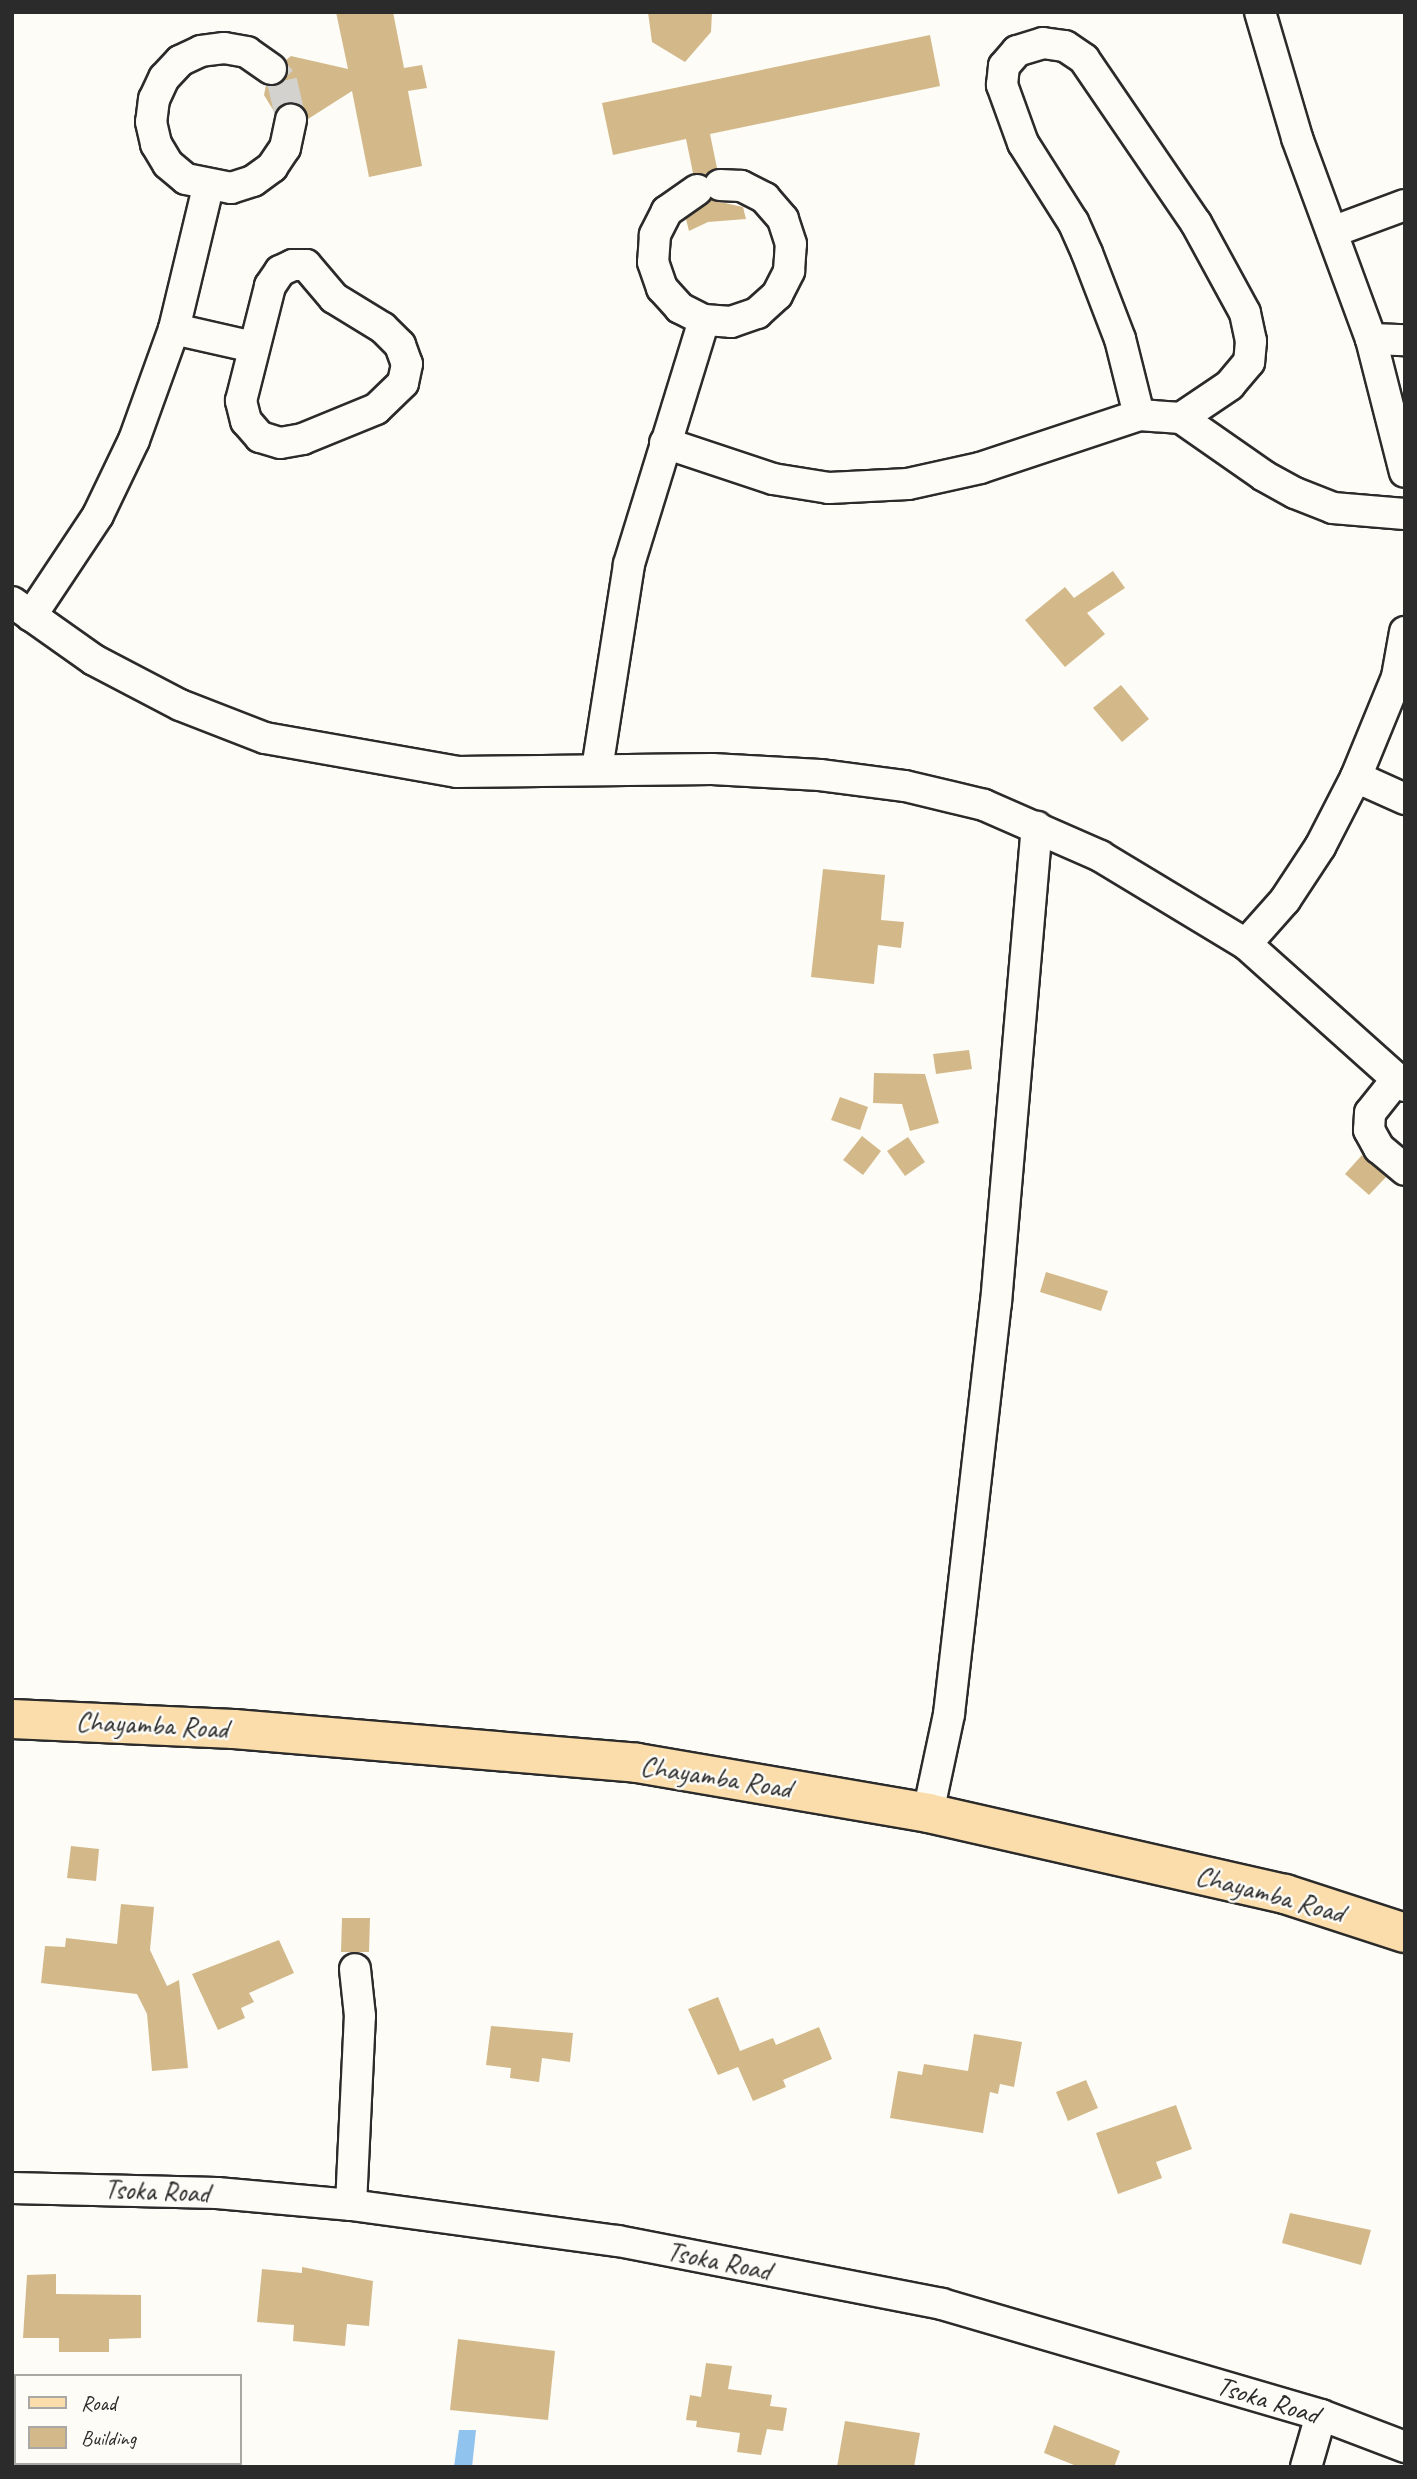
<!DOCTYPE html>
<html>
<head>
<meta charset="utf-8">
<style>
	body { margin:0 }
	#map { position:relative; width:1417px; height:2479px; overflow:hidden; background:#fdfcf7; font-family:Caveat,sans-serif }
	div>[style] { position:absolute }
	.water>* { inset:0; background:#90c3ed }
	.building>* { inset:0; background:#d3b989 }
	.minor-tunnel>* { height:30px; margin-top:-15px; transform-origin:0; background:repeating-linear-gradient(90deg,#d3d2ce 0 30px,transparent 0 45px) }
	.roads { filter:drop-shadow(2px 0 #2b2b2b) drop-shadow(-2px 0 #2b2b2b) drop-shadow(0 2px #2b2b2b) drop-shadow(0 -2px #2b2b2b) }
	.minor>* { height:30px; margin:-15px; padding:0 15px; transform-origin:15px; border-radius:15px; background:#fdfcf7 }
	.major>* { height:38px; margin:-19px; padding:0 19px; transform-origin:19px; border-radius:19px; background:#fbddab }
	span { translate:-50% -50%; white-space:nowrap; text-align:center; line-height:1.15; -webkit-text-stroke:5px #fdfcf7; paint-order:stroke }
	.street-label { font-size:28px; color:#2b2b2b }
	.frame { position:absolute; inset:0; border:14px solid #2b2b2b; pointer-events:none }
	.legend { position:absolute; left:14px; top:2374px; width:228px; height:91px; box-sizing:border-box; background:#fdfcf7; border:2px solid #a9a8a5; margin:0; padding:9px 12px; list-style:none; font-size:21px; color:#2b2b2b }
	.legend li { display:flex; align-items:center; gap:14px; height:35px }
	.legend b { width:35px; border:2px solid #a9a8a5 }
</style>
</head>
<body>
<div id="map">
	<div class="water">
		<i style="clip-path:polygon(459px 2430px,476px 2430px,472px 2467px,454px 2467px)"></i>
	</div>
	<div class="building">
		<i style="clip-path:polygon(336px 12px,393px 12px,404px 68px,422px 65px,427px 88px,408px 91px,422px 166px,369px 177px,352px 91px,308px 119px,303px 108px,294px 103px,285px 104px,275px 113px,264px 95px,266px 85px,285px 80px,286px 60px,291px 56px,348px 69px)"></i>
		<i style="clip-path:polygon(648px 12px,712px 12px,711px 32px,685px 62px,652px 42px)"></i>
		<i style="clip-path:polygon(930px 35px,940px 86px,710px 134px,717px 168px,706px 175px,693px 173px,686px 139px,613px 155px,602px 103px)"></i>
		<i style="clip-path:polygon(711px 200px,743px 207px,746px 219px,708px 222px,689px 231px,686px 219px)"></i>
		<i style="clip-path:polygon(1113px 571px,1125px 588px,1087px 613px,1105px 634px,1065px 667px,1025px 620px,1065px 587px,1074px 598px)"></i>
		<i style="clip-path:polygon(1121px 685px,1149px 719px,1122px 742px,1093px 708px)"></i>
		<i style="clip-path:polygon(823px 869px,885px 875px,881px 920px,904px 922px,901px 948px,878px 945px,874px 984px,811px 977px)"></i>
		<i style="clip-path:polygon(969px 1050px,972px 1069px,936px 1074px,933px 1054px)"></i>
		<i style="clip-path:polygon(874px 1073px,925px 1074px,939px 1123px,910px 1131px,902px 1104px,873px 1103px)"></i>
		<i style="clip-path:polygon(840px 1097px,868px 1107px,860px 1130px,831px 1120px)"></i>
		<i style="clip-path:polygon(862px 1136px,881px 1151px,863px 1175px,843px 1160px)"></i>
		<i style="clip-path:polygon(908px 1137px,925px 1162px,905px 1176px,887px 1151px)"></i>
		<i style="clip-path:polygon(1362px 1155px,1386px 1177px,1369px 1195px,1345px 1174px)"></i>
		<i style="clip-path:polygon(1046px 1272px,1108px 1291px,1101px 1311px,1040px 1292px)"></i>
		<i style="clip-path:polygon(71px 1846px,99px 1849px,96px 1881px,67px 1878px)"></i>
		<i style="clip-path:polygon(121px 1904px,154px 1907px,150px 1950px,167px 1986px,179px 1980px,188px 2068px,152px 2071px,147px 2014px,137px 1994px,41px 1983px,45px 1946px,65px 1947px,66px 1938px,117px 1944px)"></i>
		<i style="clip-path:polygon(342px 1918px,370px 1918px,369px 1952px,341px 1952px)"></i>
		<i style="clip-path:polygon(279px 1940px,294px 1973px,249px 1993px,254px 2002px,241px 2008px,245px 2018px,218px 2030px,192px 1974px)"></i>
		<i style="clip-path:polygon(718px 1997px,740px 2051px,773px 2038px,776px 2045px,819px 2027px,832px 2059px,783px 2080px,786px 2087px,753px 2101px,738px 2067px,718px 2075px,688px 2009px)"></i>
		<i style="clip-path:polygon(491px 2026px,573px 2033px,570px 2062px,542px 2058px,539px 2082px,510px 2078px,511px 2068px,486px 2065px)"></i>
		<i style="clip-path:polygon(974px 2034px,1022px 2042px,1014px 2087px,1000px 2084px,998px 2094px,990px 2092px,983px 2133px,890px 2118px,898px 2071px,922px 2075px,924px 2064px,968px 2071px)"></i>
		<i style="clip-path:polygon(1086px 2080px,1098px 2108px,1068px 2121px,1056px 2092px)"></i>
		<i style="clip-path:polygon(1176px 2105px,1192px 2149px,1156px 2162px,1162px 2178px,1118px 2194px,1096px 2133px)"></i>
		<i style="clip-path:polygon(1290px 2213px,1371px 2230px,1361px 2265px,1282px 2243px)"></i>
		<i style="clip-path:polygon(302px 2267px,373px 2281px,369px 2326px,347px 2324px,345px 2346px,293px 2341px,294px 2325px,257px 2322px,262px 2269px,302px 2273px)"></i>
		<i style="clip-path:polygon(56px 2274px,56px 2294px,141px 2295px,141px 2338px,109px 2339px,109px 2352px,59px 2352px,59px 2338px,23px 2338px,27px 2275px)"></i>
		<i style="clip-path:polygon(458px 2339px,555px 2351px,548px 2420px,450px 2410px)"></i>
		<i style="clip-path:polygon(706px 2363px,732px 2366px,728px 2389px,772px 2395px,770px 2406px,787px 2408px,783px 2431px,767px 2429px,761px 2455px,737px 2452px,740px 2433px,696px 2427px,697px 2421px,686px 2420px,690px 2395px,701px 2397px)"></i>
		<i style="clip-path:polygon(845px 2421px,920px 2433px,914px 2467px,837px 2467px)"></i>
		<i style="clip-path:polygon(1054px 2425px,1120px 2451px,1114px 2467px,1079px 2467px,1044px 2453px)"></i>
	</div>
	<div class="minor-tunnel">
		<i style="left:271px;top:69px;width:16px;rotate:47deg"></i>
		<i style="left:282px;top:81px;width:40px;rotate:77deg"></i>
	</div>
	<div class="roads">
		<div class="minor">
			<i style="left:1260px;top:12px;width:131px;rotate:73.6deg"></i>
			<i style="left:1297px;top:138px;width:214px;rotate:69.8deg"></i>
			<i style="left:1371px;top:339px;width:137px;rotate:75.7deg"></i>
			<i style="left:271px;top:69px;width:29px;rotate:-145deg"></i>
			<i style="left:247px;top:52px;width:23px;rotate:-170deg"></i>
			<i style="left:224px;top:48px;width:23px;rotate:173deg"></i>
			<i style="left:201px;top:51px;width:23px;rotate:155deg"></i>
			<i style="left:180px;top:61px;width:23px;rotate:133deg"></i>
			<i style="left:164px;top:78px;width:23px;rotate:115deg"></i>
			<i style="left:154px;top:99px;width:23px;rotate:97deg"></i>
			<i style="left:151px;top:122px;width:23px;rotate:77deg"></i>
			<i style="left:156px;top:144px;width:23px;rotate:59deg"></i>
			<i style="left:168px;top:164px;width:23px;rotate:40deg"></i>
			<i style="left:186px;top:179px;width:46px;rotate:11.3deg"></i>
			<i style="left:231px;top:188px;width:23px;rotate:-18deg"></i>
			<i style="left:253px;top:181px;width:24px;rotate:-36deg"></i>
			<i style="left:272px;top:167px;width:23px;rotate:-56deg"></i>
			<i style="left:285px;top:148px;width:29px;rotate:-78deg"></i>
			<i style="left:697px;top:190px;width:37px;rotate:145deg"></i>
			<i style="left:667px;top:211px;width:27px;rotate:117deg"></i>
			<i style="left:655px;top:235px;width:27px;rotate:94deg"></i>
			<i style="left:653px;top:262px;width:28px;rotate:71deg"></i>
			<i style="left:662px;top:288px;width:27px;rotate:48deg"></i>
			<i style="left:680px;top:308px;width:27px;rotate:27deg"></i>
			<i style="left:704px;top:320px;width:27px;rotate:4deg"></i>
			<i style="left:731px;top:322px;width:28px;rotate:-19deg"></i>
			<i style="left:757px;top:313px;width:27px;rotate:-42deg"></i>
			<i style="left:777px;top:295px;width:27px;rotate:-63deg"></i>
			<i style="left:789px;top:271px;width:27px;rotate:-86deg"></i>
			<i style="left:791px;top:244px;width:26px;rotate:-108deg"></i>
			<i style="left:783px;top:219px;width:28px;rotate:-131deg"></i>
			<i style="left:765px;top:198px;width:27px;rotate:-153deg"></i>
			<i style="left:741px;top:186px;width:21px;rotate:-177deg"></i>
			<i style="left:1332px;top:232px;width:78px;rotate:-20.3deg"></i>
			<i style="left:293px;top:265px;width:13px"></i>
			<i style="left:306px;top:265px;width:43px;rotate:49.7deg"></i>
			<i style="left:334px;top:298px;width:57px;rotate:31.5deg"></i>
			<i style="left:383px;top:328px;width:24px;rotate:45deg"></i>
			<i style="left:400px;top:345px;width:20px;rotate:70deg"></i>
			<i style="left:407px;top:364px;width:19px;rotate:102deg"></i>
			<i style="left:403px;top:383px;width:37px;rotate:136deg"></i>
			<i style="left:376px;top:409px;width:79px;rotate:157.7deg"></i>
			<i style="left:303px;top:439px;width:23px;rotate:170deg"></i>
			<i style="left:280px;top:443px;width:21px;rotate:-163deg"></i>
			<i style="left:260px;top:437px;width:21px;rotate:-131deg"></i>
			<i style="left:246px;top:421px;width:21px;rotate:-104deg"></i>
			<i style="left:241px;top:401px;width:119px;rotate:-75.8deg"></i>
			<i style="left:270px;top:286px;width:18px;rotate:-56deg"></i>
			<i style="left:280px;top:271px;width:14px;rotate:-25deg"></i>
			<i style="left:174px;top:329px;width:82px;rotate:12.7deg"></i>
			<i style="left:1371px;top:339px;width:34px;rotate:2deg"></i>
			<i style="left:1139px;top:415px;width:78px;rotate:-104deg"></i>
			<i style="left:1120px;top:339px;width:92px;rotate:-111deg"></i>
			<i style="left:1087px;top:253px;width:34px;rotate:-114deg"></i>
			<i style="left:1073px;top:222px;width:93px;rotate:-122.3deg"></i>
			<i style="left:1023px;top:143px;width:62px;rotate:-109.9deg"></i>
			<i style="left:1002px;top:85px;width:19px;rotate:-84deg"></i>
			<i style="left:1004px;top:66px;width:20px;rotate:-49deg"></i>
			<i style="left:1017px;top:51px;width:27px;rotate:-17deg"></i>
			<i style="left:1043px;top:43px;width:22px;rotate:8deg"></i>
			<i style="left:1065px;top:46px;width:23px;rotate:34deg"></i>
			<i style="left:1084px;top:59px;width:199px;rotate:55.7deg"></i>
			<i style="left:1196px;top:223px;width:102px;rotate:61.4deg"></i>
			<i style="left:1245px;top:313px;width:29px;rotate:78deg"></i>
			<i style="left:1251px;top:341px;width:21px;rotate:95deg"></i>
			<i style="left:1249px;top:362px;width:30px;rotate:130deg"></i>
			<i style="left:1230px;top:385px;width:59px;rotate:146deg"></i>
			<i style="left:665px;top:443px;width:114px;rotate:18.4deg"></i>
			<i style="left:773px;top:479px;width:57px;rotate:9.1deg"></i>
			<i style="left:829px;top:488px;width:79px;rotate:-2.9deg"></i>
			<i style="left:908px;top:484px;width:74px;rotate:-12.5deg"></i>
			<i style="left:980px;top:468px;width:168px;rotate:-18.4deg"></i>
			<i style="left:1139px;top:415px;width:42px;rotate:4.1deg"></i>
			<i style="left:1181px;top:418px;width:101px;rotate:34.9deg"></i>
			<i style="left:1264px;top:476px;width:35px;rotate:29deg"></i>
			<i style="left:1295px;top:493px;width:41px;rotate:21.5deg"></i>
			<i style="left:1333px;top:508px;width:72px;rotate:4.8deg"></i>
			<i style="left:12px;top:602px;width:100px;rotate:35.3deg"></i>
			<i style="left:94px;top:660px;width:97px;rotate:27.6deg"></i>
			<i style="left:180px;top:705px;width:91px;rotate:21.2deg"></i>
			<i style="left:265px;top:738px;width:195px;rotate:10deg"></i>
			<i style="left:457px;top:772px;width:255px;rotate:-0.7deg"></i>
			<i style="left:712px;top:769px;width:108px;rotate:3.2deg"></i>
			<i style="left:820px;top:775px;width:86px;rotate:7.4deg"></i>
			<i style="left:905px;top:786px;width:81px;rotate:13.5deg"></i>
			<i style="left:984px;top:805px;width:127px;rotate:23.7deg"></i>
			<i style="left:1100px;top:856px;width:170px;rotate:31.1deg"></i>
			<i style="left:1246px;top:944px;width:213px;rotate:41.8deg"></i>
			<i style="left:31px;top:616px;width:121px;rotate:-56.4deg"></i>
			<i style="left:98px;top:515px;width:83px;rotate:-64.4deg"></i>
			<i style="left:134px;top:440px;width:118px;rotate:-70.2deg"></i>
			<i style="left:174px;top:329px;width:146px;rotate:-76.5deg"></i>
			<i style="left:597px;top:769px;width:207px;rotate:-81.1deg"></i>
			<i style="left:629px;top:564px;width:255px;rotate:-72.9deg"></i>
			<i style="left:1356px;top:777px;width:54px;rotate:24.2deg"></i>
			<i style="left:1246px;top:944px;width:59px;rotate:-48.4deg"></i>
			<i style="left:1285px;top:900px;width:64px;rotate:-56.6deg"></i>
			<i style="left:1320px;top:847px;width:79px;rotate:-62.8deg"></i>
			<i style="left:1356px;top:777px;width:108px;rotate:-67.7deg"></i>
			<i style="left:1397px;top:677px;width:46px;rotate:-79.9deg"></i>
			<i style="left:1397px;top:1079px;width:43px;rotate:128.5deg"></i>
			<i style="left:1370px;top:1113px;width:17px;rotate:93deg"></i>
			<i style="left:1369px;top:1130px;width:21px;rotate:61deg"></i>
			<i style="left:1379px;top:1148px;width:34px;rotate:40deg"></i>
			<i style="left:928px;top:1813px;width:101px;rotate:-78deg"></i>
			<i style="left:949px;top:1714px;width:414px;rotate:-83.5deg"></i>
			<i style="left:996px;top:1303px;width:478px;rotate:-85.1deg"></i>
			<i style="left:12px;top:2188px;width:205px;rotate:1.4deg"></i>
			<i style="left:217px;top:2193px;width:135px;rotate:5.1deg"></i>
			<i style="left:351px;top:2205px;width:269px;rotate:7.7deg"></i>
			<i style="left:618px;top:2241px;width:330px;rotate:11deg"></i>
			<i style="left:942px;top:2304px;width:395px;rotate:16.3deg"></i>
			<i style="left:1321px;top:2415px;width:90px;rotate:20.9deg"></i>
			<i style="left:351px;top:2205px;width:189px;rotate:-87.3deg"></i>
			<i style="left:360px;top:2016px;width:47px;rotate:-96.1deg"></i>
			<i style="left:1306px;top:2467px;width:54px;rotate:-73.9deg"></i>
		</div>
		<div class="major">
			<i style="left:12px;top:1719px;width:222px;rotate:2.6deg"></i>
			<i style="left:234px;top:1729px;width:404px;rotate:4.8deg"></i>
			<i style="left:637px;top:1763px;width:295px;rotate:9.7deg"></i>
			<i style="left:928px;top:1813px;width:366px;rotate:12.8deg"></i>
			<i style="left:1285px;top:1894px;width:126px;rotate:18deg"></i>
		</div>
	</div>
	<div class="street-label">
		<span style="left:152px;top:1725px;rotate:3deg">Chayamba Road</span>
		<span style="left:716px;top:1777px;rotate:9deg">Chayamba Road</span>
		<span style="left:1270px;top:1894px;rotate:15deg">Chayamba Road</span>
		<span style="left:157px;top:2191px;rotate:2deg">Tsoka Road</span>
		<span style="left:719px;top:2261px;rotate:11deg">Tsoka Road</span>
		<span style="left:1268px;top:2400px;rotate:17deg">Tsoka Road</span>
	</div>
	<div class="frame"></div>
	<ul class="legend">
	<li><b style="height:9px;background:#fbddab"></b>Road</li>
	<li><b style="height:19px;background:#d3b989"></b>Building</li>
	</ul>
</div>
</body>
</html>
